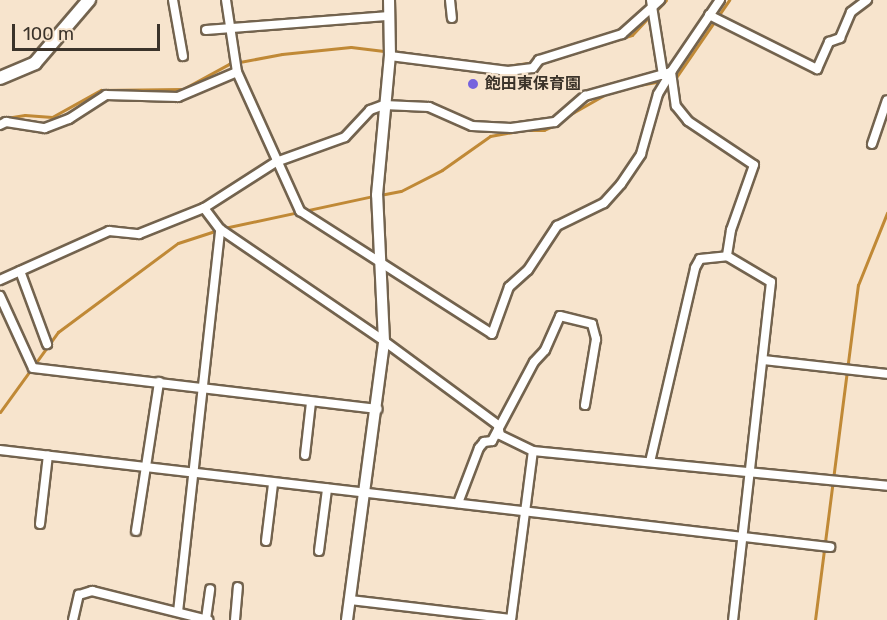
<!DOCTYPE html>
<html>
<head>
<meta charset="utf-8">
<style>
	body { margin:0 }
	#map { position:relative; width:887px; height:620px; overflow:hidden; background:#f7e4cd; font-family:Rubik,"Noto Sans JP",sans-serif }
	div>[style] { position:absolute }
	.stream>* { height:3px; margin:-1.5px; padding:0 1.5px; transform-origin:1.5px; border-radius:1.5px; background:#c08936 }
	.roads { filter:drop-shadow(2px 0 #73634e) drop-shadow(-2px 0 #73634e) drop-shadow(0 2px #73634e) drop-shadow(0 -2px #73634e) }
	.minor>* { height:8px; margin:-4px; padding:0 4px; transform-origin:4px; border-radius:4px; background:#fff }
	.tertiary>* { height:10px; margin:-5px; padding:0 5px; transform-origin:5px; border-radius:5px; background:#fff }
	.secondary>* { height:12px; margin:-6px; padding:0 6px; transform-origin:6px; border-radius:6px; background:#fff }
	.dots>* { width:16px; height:16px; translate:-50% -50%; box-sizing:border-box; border:3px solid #f7e4cd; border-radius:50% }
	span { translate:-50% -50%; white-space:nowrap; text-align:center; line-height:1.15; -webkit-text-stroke:4.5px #f7e4cd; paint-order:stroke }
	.poi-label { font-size:16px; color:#3b332a; font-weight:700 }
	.left { translate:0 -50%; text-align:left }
	.scale { position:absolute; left:12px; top:24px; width:148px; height:27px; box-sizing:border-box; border:3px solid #3b332a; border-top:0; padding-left:8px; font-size:18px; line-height:21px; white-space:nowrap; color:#3b332a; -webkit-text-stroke:4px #f7e4cd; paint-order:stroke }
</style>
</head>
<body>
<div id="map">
	<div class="stream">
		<i style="left:655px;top:12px;width:16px;rotate:-47deg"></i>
		<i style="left:393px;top:51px;width:74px;rotate:8.6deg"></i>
		<i style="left:541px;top:63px;width:95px;rotate:-17.1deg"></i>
		<i style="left:632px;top:35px;width:26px;rotate:-47deg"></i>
		<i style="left:499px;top:67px;width:35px;rotate:-8deg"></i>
		<i style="left:675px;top:79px;width:96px;rotate:-55.6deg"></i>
		<i style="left:639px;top:85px;width:23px;rotate:-10deg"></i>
		<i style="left:569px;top:115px;width:40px;rotate:-29.7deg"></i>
		<i style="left:0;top:119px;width:25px;rotate:-9deg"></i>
		<i style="left:25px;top:115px;width:27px;rotate:4deg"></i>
		<i style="left:52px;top:117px;width:56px;rotate:-28.9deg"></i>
		<i style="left:101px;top:90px;width:82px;rotate:-0.7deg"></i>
		<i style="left:183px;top:89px;width:52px;rotate:-28.5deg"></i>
		<i style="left:229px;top:64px;width:54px;rotate:-10.7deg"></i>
		<i style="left:282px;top:54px;width:69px;rotate:-5.8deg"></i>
		<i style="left:351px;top:47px;width:35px;rotate:7deg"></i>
		<i style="left:522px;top:130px;width:22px"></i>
		<i style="left:544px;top:130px;width:10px;rotate:-24deg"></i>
		<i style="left:380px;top:195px;width:21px;rotate:-11deg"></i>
		<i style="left:401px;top:191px;width:46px;rotate:-27.1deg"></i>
		<i style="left:442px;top:170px;width:59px;rotate:-35.3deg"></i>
		<i style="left:490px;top:136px;width:22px;rotate:-10deg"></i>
		<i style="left:224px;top:228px;width:152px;rotate:-12.1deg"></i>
		<i style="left:0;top:412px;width:99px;rotate:-54.1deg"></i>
		<i style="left:58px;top:332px;width:149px;rotate:-36.6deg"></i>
		<i style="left:178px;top:243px;width:42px;rotate:-18deg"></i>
		<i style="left:815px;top:620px;width:338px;rotate:-82.7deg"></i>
		<i style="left:858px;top:285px;width:78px;rotate:-68.1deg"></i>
	</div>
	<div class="roads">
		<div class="minor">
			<i style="left:173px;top:0;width:57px;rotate:79.9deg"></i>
			<i style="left:226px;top:0;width:73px;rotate:81.3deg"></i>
			<i style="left:237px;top:72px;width:153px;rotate:65.6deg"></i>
			<i style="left:300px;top:211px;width:228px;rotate:32.6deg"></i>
			<i style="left:492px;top:334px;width:50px;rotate:-70.1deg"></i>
			<i style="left:509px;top:287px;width:25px;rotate:-42deg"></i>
			<i style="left:528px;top:270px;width:53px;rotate:-56.6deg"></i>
			<i style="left:557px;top:226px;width:52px;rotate:-26.1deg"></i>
			<i style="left:604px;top:203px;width:25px;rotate:-48deg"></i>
			<i style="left:621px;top:184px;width:36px;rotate:-56deg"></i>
			<i style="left:641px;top:154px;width:62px;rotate:-74.2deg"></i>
			<i style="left:658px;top:94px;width:26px;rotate:-59deg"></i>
			<i style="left:450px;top:0;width:18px;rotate:84deg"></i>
			<i style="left:651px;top:0;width:76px;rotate:80.9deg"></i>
			<i style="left:709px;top:15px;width:121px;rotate:26.6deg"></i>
			<i style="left:817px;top:69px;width:30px;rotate:-66deg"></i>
			<i style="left:829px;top:42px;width:12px;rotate:-20deg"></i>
			<i style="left:840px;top:38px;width:28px;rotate:-67deg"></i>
			<i style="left:851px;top:12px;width:20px;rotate:-37deg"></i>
			<i style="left:206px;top:30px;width:184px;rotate:-4.4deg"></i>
			<i style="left:390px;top:56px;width:119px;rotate:7.2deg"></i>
			<i style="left:508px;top:71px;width:25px;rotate:-7deg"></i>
			<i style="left:533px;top:68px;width:10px;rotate:-53deg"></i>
			<i style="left:539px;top:60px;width:87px;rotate:-17.4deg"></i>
			<i style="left:622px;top:34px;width:51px;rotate:-41.8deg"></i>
			<i style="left:671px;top:72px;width:34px;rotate:82deg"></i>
			<i style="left:676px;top:106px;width:19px;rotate:51deg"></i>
			<i style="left:688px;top:121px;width:79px;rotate:33.7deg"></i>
			<i style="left:754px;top:165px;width:69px;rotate:109.5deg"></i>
			<i style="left:731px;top:230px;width:26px;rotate:99deg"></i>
			<i style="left:727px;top:256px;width:51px;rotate:30.6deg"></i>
			<i style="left:771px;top:282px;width:340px;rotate:96.4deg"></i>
			<i style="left:0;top:125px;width:7px;rotate:-27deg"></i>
			<i style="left:6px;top:122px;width:39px;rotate:9deg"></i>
			<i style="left:45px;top:128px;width:26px;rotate:-21deg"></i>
			<i style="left:69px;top:119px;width:44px;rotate:-33deg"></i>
			<i style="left:106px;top:95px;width:72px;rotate:1.6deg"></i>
			<i style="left:178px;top:97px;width:64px;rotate:-23deg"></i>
			<i style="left:872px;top:144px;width:46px;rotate:-71.2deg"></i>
			<i style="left:204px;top:208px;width:26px;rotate:53deg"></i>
			<i style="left:220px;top:229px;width:199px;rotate:34.3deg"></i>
			<i style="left:384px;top:341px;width:142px;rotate:36.4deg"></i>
			<i style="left:498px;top:425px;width:10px;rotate:79deg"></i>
			<i style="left:500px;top:435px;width:37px;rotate:26deg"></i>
			<i style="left:533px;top:451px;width:356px;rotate:5.6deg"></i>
			<i style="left:20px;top:271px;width:78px;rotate:69.7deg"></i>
			<i style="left:0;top:280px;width:120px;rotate:-24.2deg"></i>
			<i style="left:109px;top:231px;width:30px;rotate:6deg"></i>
			<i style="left:139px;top:234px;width:70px;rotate:-21.8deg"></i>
			<i style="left:204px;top:208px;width:85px;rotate:-32.6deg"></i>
			<i style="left:276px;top:162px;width:73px;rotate:-19.9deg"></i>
			<i style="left:345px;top:137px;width:37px;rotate:-47deg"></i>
			<i style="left:370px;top:110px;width:15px;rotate:-20deg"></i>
			<i style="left:384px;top:105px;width:45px;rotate:2.5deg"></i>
			<i style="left:429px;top:107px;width:47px;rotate:23.8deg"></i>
			<i style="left:472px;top:126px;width:39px;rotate:3deg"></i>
			<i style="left:511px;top:128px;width:44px;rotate:-7.8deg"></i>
			<i style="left:555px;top:122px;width:40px;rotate:-41deg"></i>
			<i style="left:585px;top:96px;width:89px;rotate:-15.6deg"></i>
			<i style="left:671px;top:72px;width:87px;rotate:-55.8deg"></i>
			<i style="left:0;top:296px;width:79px;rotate:65.4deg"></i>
			<i style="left:33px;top:368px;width:347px;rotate:6.8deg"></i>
			<i style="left:763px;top:360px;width:125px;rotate:6.4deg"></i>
			<i style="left:0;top:450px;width:836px;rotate:6.67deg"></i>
			<i style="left:305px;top:455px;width:53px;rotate:-83.5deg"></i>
			<i style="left:650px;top:462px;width:199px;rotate:-76.9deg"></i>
			<i style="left:695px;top:268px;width:10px;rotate:-61deg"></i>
			<i style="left:700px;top:259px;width:27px;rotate:-6deg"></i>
			<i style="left:458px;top:503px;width:59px;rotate:-69.1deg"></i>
			<i style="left:479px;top:448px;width:8px;rotate:-50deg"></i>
			<i style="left:484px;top:442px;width:8px;rotate:-7deg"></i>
			<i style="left:492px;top:441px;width:89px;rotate:-62deg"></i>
			<i style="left:534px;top:362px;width:16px;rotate:-47deg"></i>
			<i style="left:545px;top:350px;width:37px;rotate:-66deg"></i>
			<i style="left:560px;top:316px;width:33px;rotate:14deg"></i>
			<i style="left:592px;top:324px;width:16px;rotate:75deg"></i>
			<i style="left:596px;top:339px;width:67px;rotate:99.5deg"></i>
			<i style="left:40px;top:524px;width:69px;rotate:-83.4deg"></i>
			<i style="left:136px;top:531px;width:151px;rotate:-81.2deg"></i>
			<i style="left:266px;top:541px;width:57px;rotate:-83deg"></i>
			<i style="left:319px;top:551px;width:63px;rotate:-82.6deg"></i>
			<i style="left:350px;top:600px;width:162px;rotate:6.7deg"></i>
			<i style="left:178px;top:612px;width:385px;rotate:-83.7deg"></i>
			<i style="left:206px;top:619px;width:30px;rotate:-82deg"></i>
			<i style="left:73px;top:620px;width:26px;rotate:-77deg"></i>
			<i style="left:79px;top:595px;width:14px;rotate:-17deg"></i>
			<i style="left:92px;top:591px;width:120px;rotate:14deg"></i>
			<i style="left:235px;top:620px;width:33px;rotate:-85deg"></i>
			<i style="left:511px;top:620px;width:170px;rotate:-82.6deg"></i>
		</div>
		<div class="tertiary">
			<i style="left:347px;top:620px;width:281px;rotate:-82.4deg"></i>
			<i style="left:384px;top:341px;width:146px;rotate:-92.7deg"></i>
			<i style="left:377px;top:195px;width:140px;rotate:-84.7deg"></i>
			<i style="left:390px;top:56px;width:56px;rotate:-91deg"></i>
		</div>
		<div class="secondary">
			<i style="left:0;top:78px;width:38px;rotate:-23deg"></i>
			<i style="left:35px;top:63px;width:83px;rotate:-49.4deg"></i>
		</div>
	</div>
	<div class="dots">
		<i style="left:473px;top:84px;background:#7663de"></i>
	</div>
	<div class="poi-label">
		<span class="left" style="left:485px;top:84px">飽田東保育園</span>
	</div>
	<div class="scale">100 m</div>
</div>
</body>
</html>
